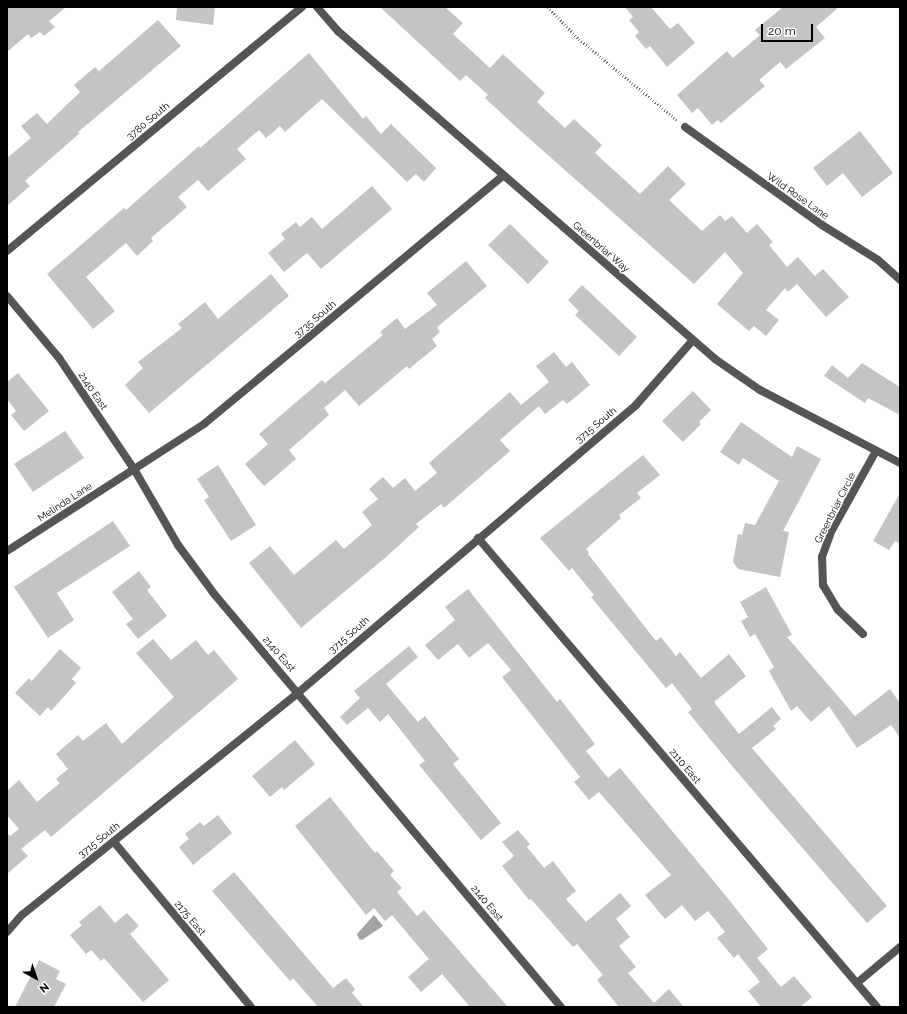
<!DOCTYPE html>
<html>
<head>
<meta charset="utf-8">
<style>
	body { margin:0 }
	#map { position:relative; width:907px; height:1014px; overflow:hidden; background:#fff; font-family:Raleway,sans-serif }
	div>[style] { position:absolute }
	.water>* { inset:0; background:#a3a3a3 }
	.building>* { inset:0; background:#c4c4c4 }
	.path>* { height:2.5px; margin-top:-1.25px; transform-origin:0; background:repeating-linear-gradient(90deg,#777 0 1px,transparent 0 3px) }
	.minor>* { height:8px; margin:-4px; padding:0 4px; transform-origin:4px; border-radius:4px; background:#555 }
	span { translate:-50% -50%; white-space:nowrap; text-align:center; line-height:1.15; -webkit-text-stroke:3px #fff; paint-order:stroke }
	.street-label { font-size:10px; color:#000 }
	.frame { position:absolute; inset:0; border:8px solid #000; pointer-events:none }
	.north { position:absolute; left:16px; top:958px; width:40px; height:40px; -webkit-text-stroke:3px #fff; paint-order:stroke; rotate:140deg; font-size:11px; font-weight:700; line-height:16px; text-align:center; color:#000 }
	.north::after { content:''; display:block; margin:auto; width:14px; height:18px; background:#000; clip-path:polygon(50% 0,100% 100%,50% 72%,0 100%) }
	.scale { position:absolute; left:761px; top:24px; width:52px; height:18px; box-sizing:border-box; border:2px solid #000; border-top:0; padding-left:5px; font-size:12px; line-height:14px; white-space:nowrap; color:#000; -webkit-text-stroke:3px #fff; paint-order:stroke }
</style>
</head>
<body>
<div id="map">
	<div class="water">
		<i style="clip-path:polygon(374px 915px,383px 926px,362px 940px,359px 939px,357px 934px)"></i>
	</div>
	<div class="building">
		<i style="clip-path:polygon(7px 7px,66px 7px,49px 21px,55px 27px,44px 36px,40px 32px,31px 38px,28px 34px,7px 52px)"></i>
		<i style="clip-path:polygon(177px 7px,215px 7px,213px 25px,176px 20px)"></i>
		<i style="clip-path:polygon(380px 7px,445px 7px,463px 23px,453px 34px,490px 68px,503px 54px,545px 93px,537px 102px,565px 128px,574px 119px,602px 145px,595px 153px,640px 194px,668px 166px,686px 184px,669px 200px,702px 231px,720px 215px,725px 221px,732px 216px,747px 233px,757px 224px,773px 242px,769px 245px,787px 267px,798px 257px,815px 276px,823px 269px,849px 297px,826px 317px,797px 284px,788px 292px,785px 288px,766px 310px,779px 320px,766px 336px,754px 326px,749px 331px,717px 304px,743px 273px,725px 252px,694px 284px,515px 126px,485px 98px,488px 95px,466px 75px,460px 81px)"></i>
		<i style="clip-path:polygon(625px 7px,651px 7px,670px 29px,678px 23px,695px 43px,667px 67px,650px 46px,646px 49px,635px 36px,639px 32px,629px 20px,633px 17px)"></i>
		<i style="clip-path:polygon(783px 7px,839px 7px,816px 27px,825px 38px,786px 69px,780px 62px,759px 80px,765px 86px,721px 123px,718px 120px,712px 125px,698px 108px,692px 113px,677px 95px,727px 51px,733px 58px,760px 35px,755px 30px)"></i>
		<i style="clip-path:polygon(158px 20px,181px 46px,78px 132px,80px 133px,25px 181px,30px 186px,7px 206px,7px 158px,31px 138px,21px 126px,37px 113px,47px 124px,80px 92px,74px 85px,95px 67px,99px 71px)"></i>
		<i style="clip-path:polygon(309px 53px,363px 119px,366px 116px,381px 134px,391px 124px,436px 168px,424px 182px,416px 174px,407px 182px,322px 99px,285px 132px,280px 126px,266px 138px,259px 130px,237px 149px,246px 159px,208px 191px,198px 180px,178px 197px,187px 207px,151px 238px,153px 241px,137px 256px,126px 243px,86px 277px,115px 311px,93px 329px,47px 274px,124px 208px,126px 210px,199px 146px,200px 148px)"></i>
		<i style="clip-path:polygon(860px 131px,893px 173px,862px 197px,843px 173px,827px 186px,813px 168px)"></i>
		<i style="clip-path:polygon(372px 186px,392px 209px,321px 269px,307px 253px,284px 272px,268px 253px,285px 239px,281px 234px,296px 222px,300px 227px,312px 217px,322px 229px)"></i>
		<i style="clip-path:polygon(510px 224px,549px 262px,528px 284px,488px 245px)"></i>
		<i style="clip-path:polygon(466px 261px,487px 286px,437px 327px,440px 332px,432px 339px,437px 346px,409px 369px,407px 366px,359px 406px,345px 390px,324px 408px,329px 415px,289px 450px,296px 459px,264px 486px,245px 464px,268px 444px,259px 434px,322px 380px,325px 383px,383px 335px,380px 332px,397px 318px,405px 329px,437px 305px,427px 293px)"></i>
		<i style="clip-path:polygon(271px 274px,289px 296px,149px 413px,125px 385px,143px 368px,138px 362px,182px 328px,178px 324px,205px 302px,218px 319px)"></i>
		<i style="clip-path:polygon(582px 285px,637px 337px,619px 356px,575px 315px,579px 311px,568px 300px)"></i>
		<i style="clip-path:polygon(554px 352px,566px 367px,572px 362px,590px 385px,567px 404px,563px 400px,545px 414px,539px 406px,500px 440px,510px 451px,444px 508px,441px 504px,416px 524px,419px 527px,385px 558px,301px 628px,249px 563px,270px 546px,294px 575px,336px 540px,344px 549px,372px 525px,362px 512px,378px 499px,369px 489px,383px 477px,393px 488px,405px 478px,415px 491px,437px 473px,429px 463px,510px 392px,521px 405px,549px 382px,536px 366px)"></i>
		<i style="clip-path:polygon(862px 363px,900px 387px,900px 415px,868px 398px,865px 403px,824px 376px,832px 365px,848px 378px)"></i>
		<i style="clip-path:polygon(18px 373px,49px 411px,24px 431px,11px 415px,16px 411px,7px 399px,7px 382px)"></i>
		<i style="clip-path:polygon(693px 391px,711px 410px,699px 422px,701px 424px,683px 442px,662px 421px)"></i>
		<i style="clip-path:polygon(741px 422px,792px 457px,797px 446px,821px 459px,783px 531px,789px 532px,780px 577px,738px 569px,733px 562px,738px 534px,742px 535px,745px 523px,755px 525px,779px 481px,743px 458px,739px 465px,720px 452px)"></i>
		<i style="clip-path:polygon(65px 431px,84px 458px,33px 492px,14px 464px)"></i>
		<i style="clip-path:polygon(643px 455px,660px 475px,637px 493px,641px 498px,619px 515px,621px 518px,586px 549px,589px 552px,588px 554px,656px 641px,661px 637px,676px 656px,680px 652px,701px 678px,729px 654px,746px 676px,714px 702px,739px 734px,772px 707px,781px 719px,773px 726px,776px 729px,752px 748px,887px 906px,867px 923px,732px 766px,688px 712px,692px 709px,672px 683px,666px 688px,591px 597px,594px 595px,572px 568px,569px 571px,540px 538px)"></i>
		<i style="clip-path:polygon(218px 465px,256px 525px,231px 541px,204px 500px,209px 497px,197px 479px)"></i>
		<i style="clip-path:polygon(900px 493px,900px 544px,895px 541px,889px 550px,873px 541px)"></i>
		<i style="clip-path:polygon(113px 521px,130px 546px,57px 593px,74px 620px,48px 638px,14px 587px)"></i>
		<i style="clip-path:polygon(139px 571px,151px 587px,147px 590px,167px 616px,138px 639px,126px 624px,133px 619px,112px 592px)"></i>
		<i style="clip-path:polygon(766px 587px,792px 635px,787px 637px,855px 716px,890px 689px,900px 703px,900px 738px,891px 725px,857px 748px,829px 706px,811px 722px,797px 706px,791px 711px,769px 671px,774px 667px,755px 634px,750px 637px,741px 621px,748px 617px,740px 602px)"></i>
		<i style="clip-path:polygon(468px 589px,557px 702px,560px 699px,595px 744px,586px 751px,608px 778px,620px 768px,726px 896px,768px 949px,757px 958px,781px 987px,794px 976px,812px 997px,800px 1007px,761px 1007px,748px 991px,760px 982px,738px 954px,734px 958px,717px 938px,725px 932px,708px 911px,695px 921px,682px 905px,665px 919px,645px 895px,671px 875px,599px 792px,589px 800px,574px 782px,580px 777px,502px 677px,511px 670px,488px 643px,469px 658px,458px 644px,438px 660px,425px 645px,455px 620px,445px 607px)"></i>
		<i style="clip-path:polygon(153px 639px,171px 660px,196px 640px,208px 655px,214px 650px,238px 679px,51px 837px,45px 830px,21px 849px,28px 856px,7px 874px,7px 833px,10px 836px,19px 829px,7px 815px,7px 791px,19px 780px,37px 802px,60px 783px,56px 779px,68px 769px,56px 754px,78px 735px,83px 741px,106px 723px,122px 744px,174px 697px,136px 653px)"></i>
		<i style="clip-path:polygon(409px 646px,418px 657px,386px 684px,418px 722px,425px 716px,459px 759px,453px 764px,501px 823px,481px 840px,419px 765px,425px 761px,388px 714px,380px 722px,368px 708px,347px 725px,340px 717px,360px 698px,354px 691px)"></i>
		<i style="clip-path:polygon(60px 649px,81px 668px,72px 679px,76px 683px,51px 711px,48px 707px,40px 716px,15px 693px,29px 678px,32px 681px)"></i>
		<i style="clip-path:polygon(295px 740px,315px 764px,284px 790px,282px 787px,270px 797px,252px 776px)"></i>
		<i style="clip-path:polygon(330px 797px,375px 853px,377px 851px,394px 871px,390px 875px,402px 888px,397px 892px,417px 916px,424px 910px,508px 1007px,470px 1007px,442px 974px,421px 992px,408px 977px,429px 959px,392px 915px,385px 921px,374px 908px,366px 915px,295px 826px)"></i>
		<i style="clip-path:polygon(218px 815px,232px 833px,193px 865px,179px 847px,189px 839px,185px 834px,200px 822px,204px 826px)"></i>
		<i style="clip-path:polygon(518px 830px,530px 844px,527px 847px,544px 868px,553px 861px,576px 891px,566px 899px,586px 922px,620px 893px,631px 906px,616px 919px,630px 937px,619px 946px,636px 967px,628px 973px,654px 1003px,669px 989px,684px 1007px,619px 1007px,597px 980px,603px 975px,577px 944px,573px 947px,531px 899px,529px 900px,502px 866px,514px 856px,502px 842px)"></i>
		<i style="clip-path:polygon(234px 872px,333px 988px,346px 978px,355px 989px,352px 993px,364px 1007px,318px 1007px,293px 978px,290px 981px,212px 891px)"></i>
		<i style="clip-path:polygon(100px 905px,115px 923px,127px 913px,139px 926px,130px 934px,169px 980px,143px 1002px,104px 958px,101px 961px,91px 950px,86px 954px,70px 935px,82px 925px,79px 922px)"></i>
		<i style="clip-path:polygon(39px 960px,60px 971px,56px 979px,66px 984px,54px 1007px,15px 1007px)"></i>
	</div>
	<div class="path">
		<i style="left:548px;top:7px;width:45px;rotate:45.9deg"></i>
		<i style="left:579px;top:39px;width:127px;rotate:39.6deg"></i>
	</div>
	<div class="minor">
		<i style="left:317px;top:7px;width:33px;rotate:49deg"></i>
		<i style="left:339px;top:32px;width:498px;rotate:41deg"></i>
		<i style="left:715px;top:359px;width:55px;rotate:34.6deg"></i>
		<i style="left:760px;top:390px;width:158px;rotate:27.5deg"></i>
		<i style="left:685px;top:127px;width:168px;rotate:35.6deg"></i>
		<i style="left:822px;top:225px;width:66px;rotate:32deg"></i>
		<i style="left:878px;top:260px;width:30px;rotate:42deg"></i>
		<i style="left:7px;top:251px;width:383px;rotate:-39.6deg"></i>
		<i style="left:7px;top:296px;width:81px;rotate:50deg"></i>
		<i style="left:59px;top:358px;width:134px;rotate:56deg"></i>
		<i style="left:134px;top:469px;width:88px;rotate:59.9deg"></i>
		<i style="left:178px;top:545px;width:62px;rotate:53.5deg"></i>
		<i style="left:215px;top:595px;width:538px;rotate:49.98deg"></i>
		<i style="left:478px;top:538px;width:616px;rotate:49.61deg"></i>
		<i style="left:7px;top:551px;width:234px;rotate:-32.8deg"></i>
		<i style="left:204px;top:424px;width:388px;rotate:-39.7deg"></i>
		<i style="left:863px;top:634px;width:35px;rotate:-136deg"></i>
		<i style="left:838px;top:610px;width:29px;rotate:-121deg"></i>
		<i style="left:823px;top:585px;width:28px;rotate:-92deg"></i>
		<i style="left:822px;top:557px;width:29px;rotate:-70deg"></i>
		<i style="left:832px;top:530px;width:90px;rotate:-60.9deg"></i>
		<i style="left:114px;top:842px;width:214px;rotate:50.3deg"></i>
		<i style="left:7px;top:932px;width:23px;rotate:-49deg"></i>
		<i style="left:22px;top:915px;width:356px;rotate:-38.8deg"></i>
		<i style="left:299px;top:692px;width:443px;rotate:-40.4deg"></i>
		<i style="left:636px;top:405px;width:86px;rotate:-48.8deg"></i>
		<i style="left:857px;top:983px;width:56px;rotate:-39.9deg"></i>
	</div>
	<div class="street-label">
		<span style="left:148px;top:121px;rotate:-40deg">3780 South</span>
		<span style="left:798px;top:196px;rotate:35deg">Wild Rose Lane</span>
		<span style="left:601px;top:247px;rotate:41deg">Greenbriar Way</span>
		<span style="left:315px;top:319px;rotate:-40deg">3735 South</span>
		<span style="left:93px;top:391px;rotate:56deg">2140 East</span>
		<span style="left:596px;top:425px;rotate:-40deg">3715 South</span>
		<span style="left:65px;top:502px;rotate:-33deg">Melinda Lane</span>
		<span style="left:835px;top:508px;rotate:-63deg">Greenbriar Circle</span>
		<span style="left:349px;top:635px;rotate:-41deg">3715 South</span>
		<span style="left:279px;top:654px;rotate:49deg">2140 East</span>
		<span style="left:685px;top:766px;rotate:50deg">2110 East</span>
		<span style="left:99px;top:840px;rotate:-39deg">3715 South</span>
		<span style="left:487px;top:903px;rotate:50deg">2140 East</span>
		<span style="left:190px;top:918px;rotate:50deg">2175 East</span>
	</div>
	<div class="frame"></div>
	<div class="north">N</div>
	<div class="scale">20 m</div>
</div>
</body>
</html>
